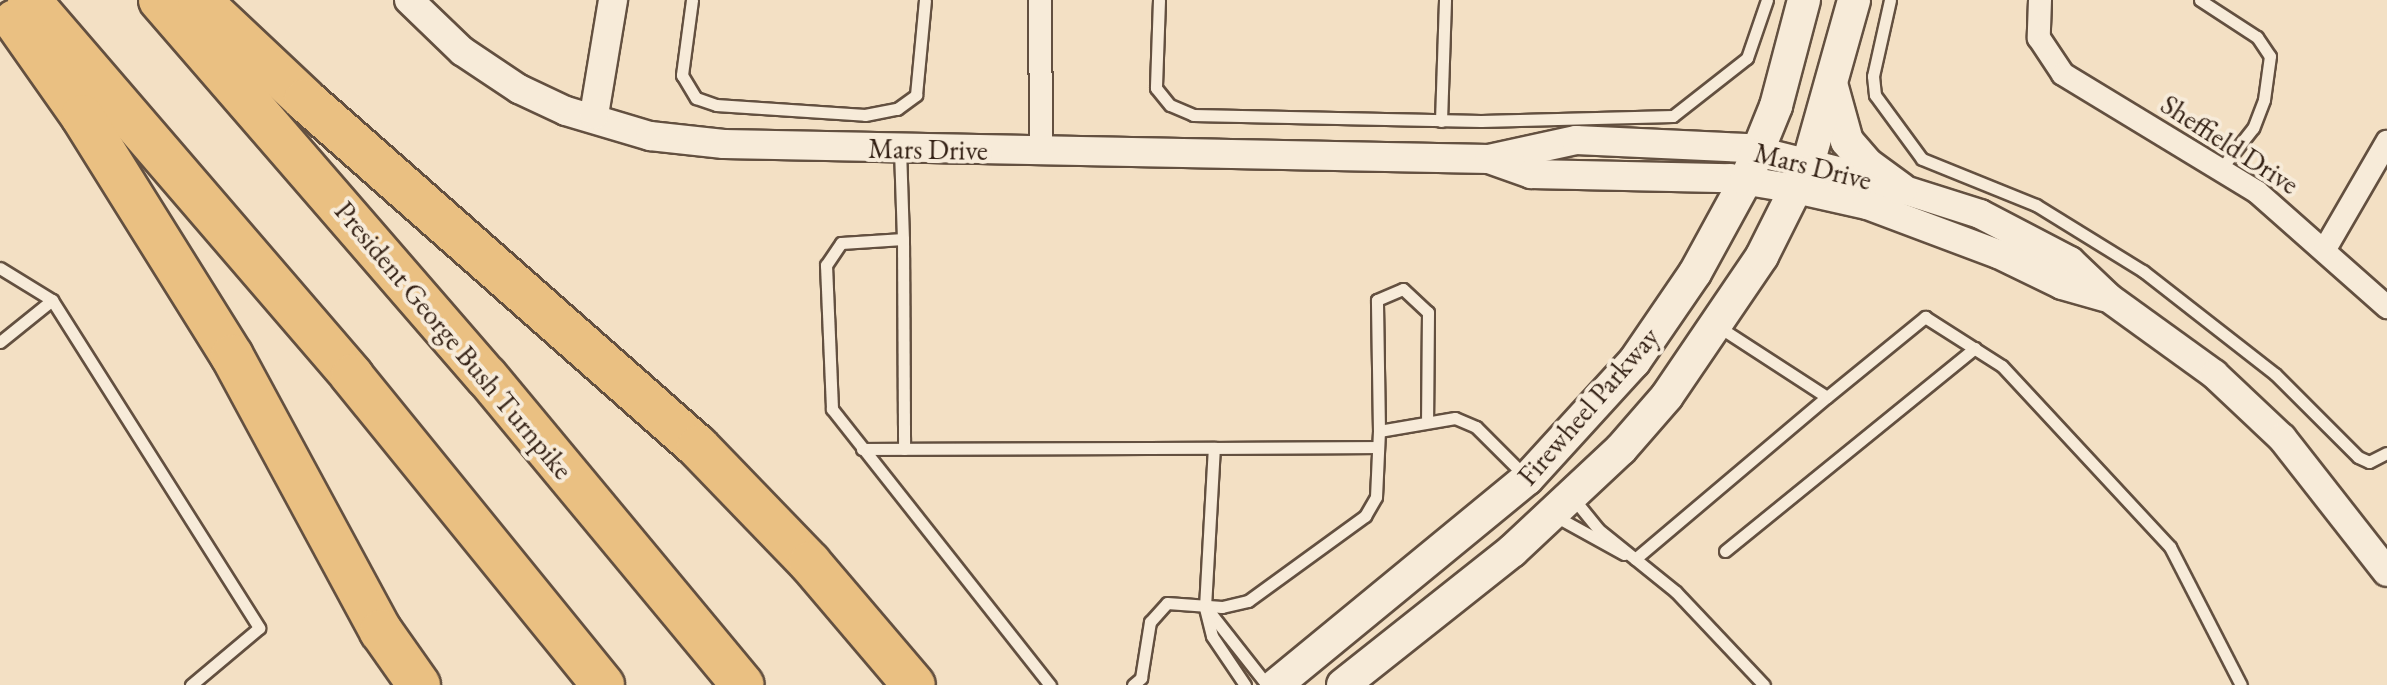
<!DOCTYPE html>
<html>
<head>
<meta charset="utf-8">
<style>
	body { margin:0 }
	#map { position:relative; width:2387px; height:685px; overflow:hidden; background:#f3e0c4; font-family:"EB Garamond",serif }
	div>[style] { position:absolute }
	.roads { filter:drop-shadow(2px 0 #635040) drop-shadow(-2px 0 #635040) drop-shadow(0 2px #635040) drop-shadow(0 -2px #635040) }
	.service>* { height:11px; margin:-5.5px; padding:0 5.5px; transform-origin:5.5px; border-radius:5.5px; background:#f7ebd9 }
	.minor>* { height:22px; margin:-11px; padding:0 11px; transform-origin:11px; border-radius:11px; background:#f7ebd9 }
	.tertiary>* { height:28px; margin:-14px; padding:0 14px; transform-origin:14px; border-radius:14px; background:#f7ebd9 }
	.secondary>* { height:32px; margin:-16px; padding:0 16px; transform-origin:16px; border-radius:16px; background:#f7ebd9 }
	.motorway>* { height:42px; margin:-21px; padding:0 21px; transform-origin:21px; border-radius:21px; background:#eac082 }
	span { translate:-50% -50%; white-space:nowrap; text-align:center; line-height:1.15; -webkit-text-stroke:8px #f7ebd9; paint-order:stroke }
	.street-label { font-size:28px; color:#332014 }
</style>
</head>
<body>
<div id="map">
	<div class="roads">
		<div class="service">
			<i style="left:692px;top:0;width:76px;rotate:97.6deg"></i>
			<i style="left:682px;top:75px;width:27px;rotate:59deg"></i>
			<i style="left:696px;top:98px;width:21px;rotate:19deg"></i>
			<i style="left:716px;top:105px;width:149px;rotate:3.8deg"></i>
			<i style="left:865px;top:115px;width:33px;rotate:-11deg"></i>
			<i style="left:897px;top:109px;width:24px;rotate:-36deg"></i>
			<i style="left:916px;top:95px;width:95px;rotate:-84.6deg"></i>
			<i style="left:1159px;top:0;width:88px;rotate:92deg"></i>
			<i style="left:1156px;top:88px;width:22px;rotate:51deg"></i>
			<i style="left:1170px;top:105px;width:25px;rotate:23deg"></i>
			<i style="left:1193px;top:115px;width:288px;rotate:1.2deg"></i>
			<i style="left:1481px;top:121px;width:192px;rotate:-1.5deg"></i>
			<i style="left:1673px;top:116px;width:94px;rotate:-38.1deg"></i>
			<i style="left:1747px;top:58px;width:61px;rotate:-71deg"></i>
			<i style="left:1890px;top:0;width:78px;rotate:102.6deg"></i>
			<i style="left:1873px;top:76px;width:19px;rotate:84deg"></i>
			<i style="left:1875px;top:95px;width:79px;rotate:53.7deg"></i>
			<i style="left:1922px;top:159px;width:123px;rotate:22deg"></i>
			<i style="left:2036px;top:205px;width:126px;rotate:31.7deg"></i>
			<i style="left:2143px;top:271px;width:167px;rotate:38deg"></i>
			<i style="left:2275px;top:374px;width:117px;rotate:45deg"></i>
			<i style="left:2358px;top:457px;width:12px;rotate:24deg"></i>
			<i style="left:2369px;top:462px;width:20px;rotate:-27deg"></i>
			<i style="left:2200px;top:0;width:68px;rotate:33deg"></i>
			<i style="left:2257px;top:37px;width:23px;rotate:56deg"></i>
			<i style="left:2270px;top:56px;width:44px;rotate:97.8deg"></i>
			<i style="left:2264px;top:100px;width:30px;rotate:111deg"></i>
			<i style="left:2253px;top:128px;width:53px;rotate:128.2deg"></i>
			<i style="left:1441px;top:121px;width:121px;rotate:-88.1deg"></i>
			<i style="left:900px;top:149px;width:90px;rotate:88.1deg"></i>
			<i style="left:903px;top:239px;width:62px;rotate:176.3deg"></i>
			<i style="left:841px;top:243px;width:27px;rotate:124deg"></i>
			<i style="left:826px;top:265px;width:144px;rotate:87.6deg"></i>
			<i style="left:832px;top:409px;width:352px;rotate:51.7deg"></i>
			<i style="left:903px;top:239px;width:210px;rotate:89.7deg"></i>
			<i style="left:0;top:268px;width:61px;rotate:31.6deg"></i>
			<i style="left:52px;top:300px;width:388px;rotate:57.7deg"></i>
			<i style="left:259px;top:628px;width:89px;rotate:140deg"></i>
			<i style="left:1716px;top:325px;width:132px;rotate:33deg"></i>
			<i style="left:1827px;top:397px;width:127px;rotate:-39.2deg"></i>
			<i style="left:1925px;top:317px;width:91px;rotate:32.5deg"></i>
			<i style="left:2002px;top:366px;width:247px;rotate:47.1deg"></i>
			<i style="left:2170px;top:547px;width:155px;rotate:62.8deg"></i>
			<i style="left:0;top:342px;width:67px;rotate:-38.9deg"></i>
			<i style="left:1379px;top:431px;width:131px;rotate:-90.9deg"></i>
			<i style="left:1377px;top:300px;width:28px;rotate:-23deg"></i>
			<i style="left:1403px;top:289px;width:34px;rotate:43deg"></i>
			<i style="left:1428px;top:312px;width:106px;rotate:90.5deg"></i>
			<i style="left:862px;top:449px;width:352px;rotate:-0.2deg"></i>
			<i style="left:1573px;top:498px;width:40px;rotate:51deg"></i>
			<i style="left:1598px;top:529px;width:100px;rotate:38.9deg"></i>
			<i style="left:1676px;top:592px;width:128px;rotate:46.6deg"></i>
			<i style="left:1555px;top:516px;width:79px;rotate:28.8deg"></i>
			<i style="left:1725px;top:551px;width:322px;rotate:-39.1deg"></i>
			<i style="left:1635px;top:559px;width:251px;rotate:-40.2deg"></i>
			<i style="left:1208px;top:610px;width:95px;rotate:51.8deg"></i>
			<i style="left:1133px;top:685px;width:11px;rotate:-41deg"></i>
			<i style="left:1141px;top:678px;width:57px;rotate:-80.9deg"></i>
			<i style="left:1150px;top:622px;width:25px;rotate:-48deg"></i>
			<i style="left:1167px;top:603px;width:55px;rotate:4.2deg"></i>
			<i style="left:1222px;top:607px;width:27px;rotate:-13deg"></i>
			<i style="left:1248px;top:601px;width:145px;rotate:-36deg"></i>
			<i style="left:1365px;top:516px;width:22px;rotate:-60deg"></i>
			<i style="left:1376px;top:497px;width:66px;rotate:-87.4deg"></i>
			<i style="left:1379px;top:431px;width:77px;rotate:-9.7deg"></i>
			<i style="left:1455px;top:418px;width:23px;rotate:23deg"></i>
			<i style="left:1476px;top:427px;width:71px;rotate:45deg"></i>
			<i style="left:1245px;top:685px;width:59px;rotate:-124deg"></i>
			<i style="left:1212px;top:636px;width:30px;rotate:-104deg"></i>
			<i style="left:1205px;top:607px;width:159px;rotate:-86.8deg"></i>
			<i style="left:1214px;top:448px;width:164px;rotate:-0.3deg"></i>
		</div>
		<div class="minor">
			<i style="left:1040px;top:0;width:151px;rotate:89.6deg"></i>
			<i style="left:2040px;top:0;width:38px;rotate:92deg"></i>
			<i style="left:2039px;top:38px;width:43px;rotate:56.3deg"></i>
			<i style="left:2063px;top:74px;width:227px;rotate:31.3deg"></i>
			<i style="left:2257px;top:192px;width:174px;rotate:41.5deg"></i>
			<i style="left:2325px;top:249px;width:124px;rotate:-59.9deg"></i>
		</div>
		<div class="tertiary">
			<i style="left:409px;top:0;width:74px;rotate:43.9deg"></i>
			<i style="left:462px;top:51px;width:69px;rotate:33.7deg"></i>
			<i style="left:519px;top:89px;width:52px;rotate:25.1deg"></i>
			<i style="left:566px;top:111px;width:88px;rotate:16.6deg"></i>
			<i style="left:650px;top:136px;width:74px;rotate:6.2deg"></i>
			<i style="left:724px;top:144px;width:765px;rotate:1.12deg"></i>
			<i style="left:1489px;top:159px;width:89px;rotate:-12.3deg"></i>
			<i style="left:1576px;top:140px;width:170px;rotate:2.7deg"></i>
			<i style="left:1746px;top:148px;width:131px;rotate:14.1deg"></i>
			<i style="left:1873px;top:180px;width:112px;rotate:17.6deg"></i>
			<i style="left:1980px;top:214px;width:102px;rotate:27.6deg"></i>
			<i style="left:2070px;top:261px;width:54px;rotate:43.5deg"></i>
			<i style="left:2109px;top:298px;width:130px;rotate:35.9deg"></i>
			<i style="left:2214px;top:374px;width:93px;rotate:43.3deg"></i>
			<i style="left:2282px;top:438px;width:170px;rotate:51.9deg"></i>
			<i style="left:594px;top:115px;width:117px;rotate:-80.6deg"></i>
			<i style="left:1489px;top:159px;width:45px;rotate:19.7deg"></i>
			<i style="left:1531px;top:174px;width:199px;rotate:1.2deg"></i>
			<i style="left:1730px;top:178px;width:67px;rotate:9.5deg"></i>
			<i style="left:1796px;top:189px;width:73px;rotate:12.7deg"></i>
			<i style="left:1867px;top:205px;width:140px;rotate:20.5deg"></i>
			<i style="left:1998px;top:254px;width:71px;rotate:25.8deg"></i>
			<i style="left:2062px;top:285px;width:44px;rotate:15.9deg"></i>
		</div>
		<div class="secondary">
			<i style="left:1832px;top:87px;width:56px;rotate:74.5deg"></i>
			<i style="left:1847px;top:141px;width:32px;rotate:49deg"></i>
			<i style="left:1868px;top:165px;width:41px;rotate:36deg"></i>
			<i style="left:1276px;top:685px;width:325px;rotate:-39.4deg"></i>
			<i style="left:1527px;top:479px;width:159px;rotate:-47.6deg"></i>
			<i style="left:1634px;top:362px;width:108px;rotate:-55.6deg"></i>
			<i style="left:1695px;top:273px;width:106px;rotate:-61.3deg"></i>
			<i style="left:1746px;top:180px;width:80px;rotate:-67.9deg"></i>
			<i style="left:1776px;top:106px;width:110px;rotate:-75.2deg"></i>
			<i style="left:1343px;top:685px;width:216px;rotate:-38.4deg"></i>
			<i style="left:1512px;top:551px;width:149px;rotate:-43.1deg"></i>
			<i style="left:1621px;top:449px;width:70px;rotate:-49deg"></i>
			<i style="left:1667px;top:396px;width:169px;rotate:-55.8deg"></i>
			<i style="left:1762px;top:256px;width:103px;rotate:-63.4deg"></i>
			<i style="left:1808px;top:164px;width:170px;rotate:-74.3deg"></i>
		</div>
		<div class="motorway">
			<i style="left:29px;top:0;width:496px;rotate:49.3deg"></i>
			<i style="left:352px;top:376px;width:398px;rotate:50.9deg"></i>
			<i style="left:160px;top:0;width:499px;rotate:49.1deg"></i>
			<i style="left:487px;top:377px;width:400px;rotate:50.3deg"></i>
			<i style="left:199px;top:0;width:146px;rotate:43.3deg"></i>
			<i style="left:305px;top:100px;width:524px;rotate:41.44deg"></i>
			<i style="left:698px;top:447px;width:161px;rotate:46deg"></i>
			<i style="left:810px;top:563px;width:160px;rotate:49.6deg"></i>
			<i style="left:15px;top:21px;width:116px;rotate:54.8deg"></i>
			<i style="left:82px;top:116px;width:283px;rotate:58deg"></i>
			<i style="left:232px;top:356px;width:313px;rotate:61.6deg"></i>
			<i style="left:381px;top:631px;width:66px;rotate:54.9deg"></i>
		</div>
	</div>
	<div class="street-label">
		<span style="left:2230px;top:144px;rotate:33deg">Sheffield Drive</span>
		<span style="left:928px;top:149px;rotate:1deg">Mars Drive</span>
		<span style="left:1813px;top:166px;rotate:14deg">Mars Drive</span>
		<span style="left:454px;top:340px;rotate:50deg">President George Bush Turnpike</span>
		<span style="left:1588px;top:406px;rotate:-49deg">Firewheel Parkway</span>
	</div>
</div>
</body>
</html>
